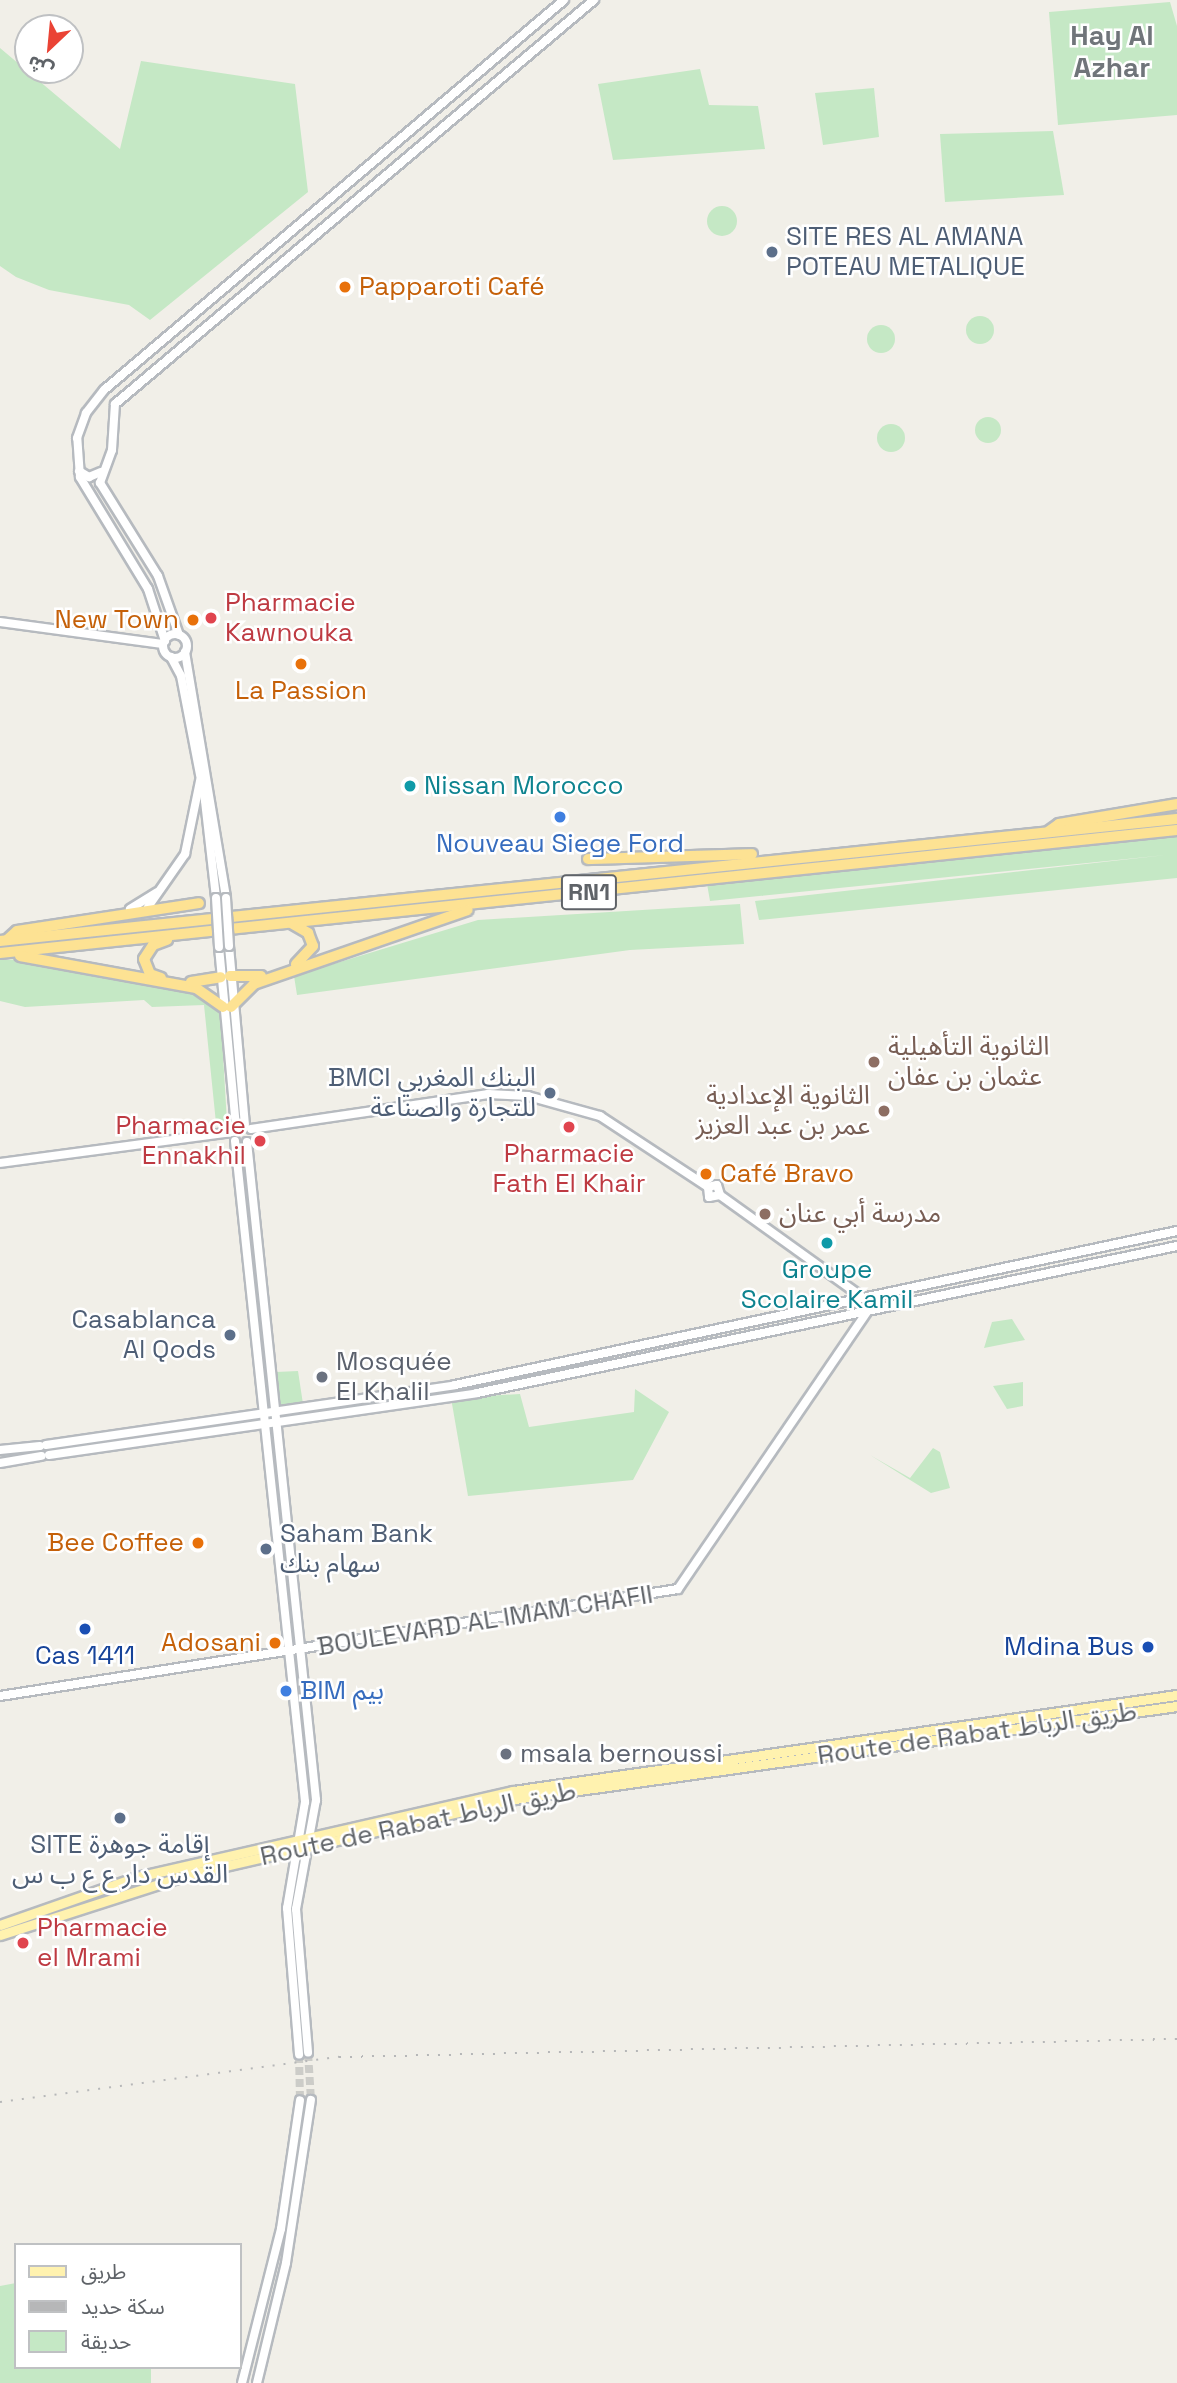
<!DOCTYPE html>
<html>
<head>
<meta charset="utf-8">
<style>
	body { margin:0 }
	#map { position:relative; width:1177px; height:2383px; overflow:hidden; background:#f1efe8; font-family:"Space Grotesk","Noto Sans Arabic",sans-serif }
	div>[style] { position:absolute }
	.green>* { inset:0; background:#c5e8c5 }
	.round { border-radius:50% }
	.secondary-tunnel>* { height:8px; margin-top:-4px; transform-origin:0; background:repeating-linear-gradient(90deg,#ccccc8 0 8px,transparent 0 12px) }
	.roads { filter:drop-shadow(2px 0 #b6babf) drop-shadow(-2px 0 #b6babf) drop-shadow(0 2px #b6babf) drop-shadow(0 -2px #b6babf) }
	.secondary>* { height:8px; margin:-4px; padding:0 4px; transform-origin:4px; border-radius:4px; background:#fff }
	.secondary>.ring { margin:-4px; padding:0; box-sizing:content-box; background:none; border:8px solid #fff; border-radius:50% }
	.primary>* { height:9px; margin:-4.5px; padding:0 4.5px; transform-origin:4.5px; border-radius:4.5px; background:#fff2af }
	.highway>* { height:10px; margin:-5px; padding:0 5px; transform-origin:5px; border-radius:5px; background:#fde293 }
	.rail>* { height:2px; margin-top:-1px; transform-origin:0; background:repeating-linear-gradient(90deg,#b6b7b8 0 2px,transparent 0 11px) }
	.bridges { filter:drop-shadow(2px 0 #b6babf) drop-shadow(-2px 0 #b6babf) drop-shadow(0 2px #b6babf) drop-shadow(0 -2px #b6babf) }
	.secondary-bridge>* { height:8px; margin:-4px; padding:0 4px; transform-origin:4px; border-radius:4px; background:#fff }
	.dots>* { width:19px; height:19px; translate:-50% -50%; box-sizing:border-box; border:4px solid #fff; border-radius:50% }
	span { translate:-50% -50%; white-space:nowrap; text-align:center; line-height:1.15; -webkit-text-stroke:5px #fff; paint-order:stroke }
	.shield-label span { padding:2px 5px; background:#fff; border:2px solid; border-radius:5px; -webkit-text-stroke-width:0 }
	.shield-label { font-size:24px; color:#5f6368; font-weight:700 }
	.service-label { font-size:26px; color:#4e5e75 }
	.left { translate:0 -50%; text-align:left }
	.right { translate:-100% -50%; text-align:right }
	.food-label { font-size:26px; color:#c56008 }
	.health-label { font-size:26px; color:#be3a42 }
	.culture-label { font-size:26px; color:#0d838f }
	.shop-label { font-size:26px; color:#366cbe }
	.education-label { font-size:26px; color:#785e54 }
	.worship-label { font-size:26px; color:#5b616d }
	.street-label { font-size:26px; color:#5f6368 }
	.transit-label { font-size:26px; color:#164399 }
	.neighbourhood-label { font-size:28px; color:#70757a; font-weight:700 }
	.legend { position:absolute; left:14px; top:2243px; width:228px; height:126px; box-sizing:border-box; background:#fff; border:2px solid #bfc1c3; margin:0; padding:9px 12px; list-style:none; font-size:21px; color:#5f6368 }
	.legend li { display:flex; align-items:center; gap:14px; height:35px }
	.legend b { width:35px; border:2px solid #bfc1c3 }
	.north { position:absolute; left:14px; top:14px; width:70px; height:70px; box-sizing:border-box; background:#fff; border:2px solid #bfc1c3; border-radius:50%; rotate:206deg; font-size:19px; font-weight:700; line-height:28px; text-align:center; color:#5f6368 }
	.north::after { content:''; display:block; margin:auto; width:24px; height:32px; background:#ea4335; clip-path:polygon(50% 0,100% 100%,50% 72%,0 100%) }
</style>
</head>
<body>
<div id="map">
	<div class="green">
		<i style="clip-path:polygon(1170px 2px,1177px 26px,1177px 115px,1058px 125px,1049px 12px)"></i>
		<i style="clip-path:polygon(0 48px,120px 149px,141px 61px,295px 84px,308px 192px,150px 320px,129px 305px,49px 290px,16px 277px,0 266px)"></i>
		<i style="clip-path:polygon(700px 69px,709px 105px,758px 106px,765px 149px,613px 160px,598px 84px)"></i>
		<i style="clip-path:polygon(874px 88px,879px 137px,823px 145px,815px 93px)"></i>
		<i style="clip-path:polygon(1053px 131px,1064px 195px,945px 202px,940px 134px)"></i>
		<i class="round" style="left:707px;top:206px;width:30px;height:30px"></i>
		<i class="round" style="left:966px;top:316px;width:28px;height:28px"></i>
		<i class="round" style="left:867px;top:325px;width:28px;height:28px"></i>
		<i class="round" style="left:975px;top:417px;width:26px;height:26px"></i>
		<i class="round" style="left:877px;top:424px;width:28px;height:28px"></i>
		<i style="clip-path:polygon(1177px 834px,1177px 878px,759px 920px,755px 901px,1166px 855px,710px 901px,707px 884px)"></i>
		<i style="clip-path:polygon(740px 904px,744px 944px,630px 950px,297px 995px,294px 976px,478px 920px)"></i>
		<i style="clip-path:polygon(28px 959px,203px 989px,220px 1004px,227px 1122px,216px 1123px,204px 1005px,152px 1007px,144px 1000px,25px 1007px,0 1001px,0 960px)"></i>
		<i style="clip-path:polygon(1012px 1319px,1025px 1340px,984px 1348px,992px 1322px)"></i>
		<i style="clip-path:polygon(298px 1371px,303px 1404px,280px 1405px,276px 1372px)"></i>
		<i style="clip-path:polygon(1023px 1382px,1023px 1406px,1007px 1409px,993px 1386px)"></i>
		<i style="clip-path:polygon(635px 1389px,669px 1412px,633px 1480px,468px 1496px,451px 1398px,520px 1394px,529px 1427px,634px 1412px)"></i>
		<i style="clip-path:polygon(933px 1448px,940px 1452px,950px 1488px,931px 1493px,870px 1455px,910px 1478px)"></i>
		<i style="clip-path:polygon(16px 2283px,16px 2367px,151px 2367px,151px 2383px,0 2383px,0 2286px)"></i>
	</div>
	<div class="secondary-tunnel">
		<i style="left:308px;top:2053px;width:47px;rotate:86.3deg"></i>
		<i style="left:299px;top:2055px;width:45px;rotate:88.7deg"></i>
	</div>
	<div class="roads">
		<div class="secondary">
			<i style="left:79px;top:471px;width:12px;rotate:31deg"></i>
			<i style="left:89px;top:477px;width:13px;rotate:-23deg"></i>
			<i style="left:0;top:622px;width:164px;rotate:7.7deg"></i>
			<i class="ring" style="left:163px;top:634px;width:16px;height:16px"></i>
			<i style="left:179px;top:635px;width:63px;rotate:-109.6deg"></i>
			<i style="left:158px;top:576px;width:110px;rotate:-121.9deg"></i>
			<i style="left:100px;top:483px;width:35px;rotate:-70deg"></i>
			<i style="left:112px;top:450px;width:46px;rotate:-86.3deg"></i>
			<i style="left:115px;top:404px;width:627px;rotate:-40.15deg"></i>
			<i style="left:165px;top:641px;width:55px;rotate:-108.1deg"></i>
			<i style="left:148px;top:589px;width:131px;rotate:-121.3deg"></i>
			<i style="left:80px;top:477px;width:39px;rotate:-94deg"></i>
			<i style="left:77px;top:438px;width:27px;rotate:-70deg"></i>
			<i style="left:86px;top:413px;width:29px;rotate:-52deg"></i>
			<i style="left:104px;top:390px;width:603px;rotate:-40.29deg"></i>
			<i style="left:185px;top:652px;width:249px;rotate:80.5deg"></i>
			<i style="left:171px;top:657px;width:21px;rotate:62deg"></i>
			<i style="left:181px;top:676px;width:127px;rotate:79.1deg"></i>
			<i style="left:205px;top:801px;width:98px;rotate:83.5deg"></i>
			<i style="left:148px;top:907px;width:65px;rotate:-55.1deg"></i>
			<i style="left:185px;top:854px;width:75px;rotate:-78.4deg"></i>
			<i style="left:130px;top:909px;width:31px;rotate:-32deg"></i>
			<i style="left:229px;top:946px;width:179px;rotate:84.9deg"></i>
			<i style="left:219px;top:947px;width:180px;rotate:84.6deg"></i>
			<i style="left:251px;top:1129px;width:240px;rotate:-8.4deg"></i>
			<i style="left:488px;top:1094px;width:40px;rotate:2.9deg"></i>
			<i style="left:528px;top:1096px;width:75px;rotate:15.5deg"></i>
			<i style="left:600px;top:1116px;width:129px;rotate:33.3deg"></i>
			<i style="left:235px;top:1141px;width:665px;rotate:83.95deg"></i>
			<i style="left:305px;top:1802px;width:108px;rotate:99.6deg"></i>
			<i style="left:287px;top:1908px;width:147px;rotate:85.3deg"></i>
			<i style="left:247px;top:1142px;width:662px;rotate:84.01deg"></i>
			<i style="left:316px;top:1800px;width:111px;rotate:100.4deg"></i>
			<i style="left:296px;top:1909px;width:144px;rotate:85.2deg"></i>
			<i style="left:0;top:1163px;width:234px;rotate:-7.6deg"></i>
			<i style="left:708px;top:1187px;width:10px;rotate:84deg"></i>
			<i style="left:709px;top:1197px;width:11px;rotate:-10deg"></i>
			<i style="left:708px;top:1187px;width:9px;rotate:-13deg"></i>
			<i style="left:717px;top:1185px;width:10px;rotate:73deg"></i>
			<i style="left:720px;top:1195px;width:180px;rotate:35.7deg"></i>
			<i style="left:46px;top:1445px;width:413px;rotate:-8.3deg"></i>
			<i style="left:455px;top:1385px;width:738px;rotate:-12.04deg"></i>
			<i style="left:0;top:1450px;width:40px;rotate:-5.7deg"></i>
			<i style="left:49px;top:1455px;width:432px;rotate:-8.2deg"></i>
			<i style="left:477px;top:1393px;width:715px;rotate:-11.86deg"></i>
			<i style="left:0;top:1463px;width:42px;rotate:-9.7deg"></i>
			<i style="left:0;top:1696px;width:686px;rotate:-8.97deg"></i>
			<i style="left:678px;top:1589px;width:338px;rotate:-55.7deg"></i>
			<i style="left:242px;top:2383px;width:159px;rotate:-75.8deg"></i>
			<i style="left:281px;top:2229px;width:130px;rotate:-81.6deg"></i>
			<i style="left:257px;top:2383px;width:123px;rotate:-76.4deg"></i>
			<i style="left:286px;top:2263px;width:165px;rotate:-81.3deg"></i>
		</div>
		<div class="primary">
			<i style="left:0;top:1925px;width:145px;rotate:-19.3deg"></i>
			<i style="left:137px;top:1877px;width:386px;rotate:-12.9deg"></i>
			<i style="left:513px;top:1791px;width:671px;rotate:-8.23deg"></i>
			<i style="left:0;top:1935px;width:200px;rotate:-17.8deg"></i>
			<i style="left:190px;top:1874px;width:334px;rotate:-13deg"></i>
			<i style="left:515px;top:1799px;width:669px;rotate:-8deg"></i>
		</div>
		<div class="highway">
			<i style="left:1049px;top:831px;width:12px;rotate:-35deg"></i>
			<i style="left:1059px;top:824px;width:120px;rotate:-9.6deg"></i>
			<i style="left:588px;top:859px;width:164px;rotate:-1.7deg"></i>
			<i style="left:291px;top:923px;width:20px;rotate:30deg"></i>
			<i style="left:308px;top:933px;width:14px;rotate:69deg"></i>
			<i style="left:313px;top:946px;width:25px;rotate:133deg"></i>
			<i style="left:7px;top:940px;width:13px;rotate:-42deg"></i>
			<i style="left:17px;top:931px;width:184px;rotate:-8.7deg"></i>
			<i style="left:0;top:941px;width:1183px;rotate:-5.92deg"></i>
			<i style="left:0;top:953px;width:1183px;rotate:-5.97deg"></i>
			<i style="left:20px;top:956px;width:179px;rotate:10.3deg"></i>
			<i style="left:196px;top:988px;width:33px;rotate:35deg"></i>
			<i style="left:230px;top:976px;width:31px"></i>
			<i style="left:161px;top:978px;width:12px;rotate:-160deg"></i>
			<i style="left:150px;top:974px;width:16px;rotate:-112deg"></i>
			<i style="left:144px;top:959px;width:17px;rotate:-57deg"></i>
			<i style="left:153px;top:945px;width:15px;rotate:-20deg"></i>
			<i style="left:191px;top:982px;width:30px;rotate:-9deg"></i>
			<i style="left:231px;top:1007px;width:33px;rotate:-45deg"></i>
			<i style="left:254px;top:984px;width:226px;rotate:-19.1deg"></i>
		</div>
	</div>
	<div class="rail">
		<i style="left:0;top:2102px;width:342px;rotate:-7.6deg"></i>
		<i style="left:339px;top:2057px;width:838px;rotate:-1.23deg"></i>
	</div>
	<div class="bridges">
		<div class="secondary-bridge">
			<i style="left:216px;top:898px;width:49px;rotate:86.5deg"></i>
			<i style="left:226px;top:898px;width:48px;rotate:86.4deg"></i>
		</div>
	</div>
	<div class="dots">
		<i style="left:772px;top:252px;background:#5c6f8a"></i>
		<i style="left:345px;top:287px;background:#e8710a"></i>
		<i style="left:211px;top:618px;background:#e0444e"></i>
		<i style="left:193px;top:620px;background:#e8710a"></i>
		<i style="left:301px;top:664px;background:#e8710a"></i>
		<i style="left:410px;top:786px;background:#0f9aa8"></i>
		<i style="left:560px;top:817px;background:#3f7fe0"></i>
		<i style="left:874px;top:1062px;background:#8d6e63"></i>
		<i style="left:550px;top:1093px;background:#5c6f8a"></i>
		<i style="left:884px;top:1111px;background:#8d6e63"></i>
		<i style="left:569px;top:1127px;background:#e0444e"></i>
		<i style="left:260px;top:1141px;background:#e0444e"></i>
		<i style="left:706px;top:1174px;background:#e8710a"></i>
		<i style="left:765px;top:1214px;background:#8d6e63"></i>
		<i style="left:827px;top:1243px;background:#0f9aa8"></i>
		<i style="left:230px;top:1335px;background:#5c6f8a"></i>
		<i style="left:322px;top:1377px;background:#6b7280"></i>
		<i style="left:198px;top:1543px;background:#e8710a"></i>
		<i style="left:266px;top:1549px;background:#5c6f8a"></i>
		<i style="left:85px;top:1629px;background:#1a4fb4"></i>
		<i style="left:275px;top:1643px;background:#e8710a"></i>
		<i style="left:1148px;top:1647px;background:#1a4fb4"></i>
		<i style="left:286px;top:1691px;background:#3f7fe0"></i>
		<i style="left:506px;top:1754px;background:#6b7280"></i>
		<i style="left:120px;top:1818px;background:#5c6f8a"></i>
		<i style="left:23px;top:1943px;background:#e0444e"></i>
	</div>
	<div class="shield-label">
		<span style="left:589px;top:892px">RN1</span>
	</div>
	<div class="service-label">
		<span class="left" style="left:786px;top:252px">SITE RES AL AMANA<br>POTEAU METALIQUE</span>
		<span class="right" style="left:536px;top:1093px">BMCI البنك المغربي<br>للتجارة والصناعة</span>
		<span class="right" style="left:216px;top:1335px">Casablanca<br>Al Qods</span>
		<span class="left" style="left:280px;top:1549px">Saham Bank<br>سهام بنك</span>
		<span style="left:120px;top:1860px">SITE إقامة جوهرة<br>القدس دار ع ع ب س</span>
	</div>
	<div class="food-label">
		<span class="left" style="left:359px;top:287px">Papparoti Café</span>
		<span class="right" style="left:179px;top:620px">New Town</span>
		<span style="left:301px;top:691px">La Passion</span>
		<span class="left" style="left:720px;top:1174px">Café Bravo</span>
		<span class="right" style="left:184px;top:1543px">Bee Coffee</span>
		<span class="right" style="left:261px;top:1643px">Adosani</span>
	</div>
	<div class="health-label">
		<span class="left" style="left:225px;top:618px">Pharmacie<br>Kawnouka</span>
		<span class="right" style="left:246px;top:1141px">Pharmacie<br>Ennakhil</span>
		<span style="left:569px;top:1169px">Pharmacie<br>Fath El Khair</span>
		<span class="left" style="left:37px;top:1943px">Pharmacie<br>el Mrami</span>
	</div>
	<div class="culture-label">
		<span class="left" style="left:424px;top:786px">Nissan Morocco</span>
		<span style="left:827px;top:1285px">Groupe<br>Scolaire Kamil</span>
	</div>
	<div class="shop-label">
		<span style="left:560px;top:844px">Nouveau Siege Ford</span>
		<span class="left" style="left:300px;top:1691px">BIM بيم</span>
	</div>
	<div class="education-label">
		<span class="left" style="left:888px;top:1062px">الثانوية التأهيلية<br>عثمان بن عفان</span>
		<span class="right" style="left:870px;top:1111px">الثانوية الإعدادية<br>عمر بن عبد العزيز</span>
		<span class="left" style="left:779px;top:1214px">مدرسة أبي عنان</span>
	</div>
	<div class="worship-label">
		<span class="left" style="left:336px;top:1377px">Mosquée<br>El Khalil</span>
		<span class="left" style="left:520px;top:1754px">msala bernoussi</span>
	</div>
	<div class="street-label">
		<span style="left:485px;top:1621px;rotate:-9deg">BOULEVARD AL IMAM CHAFII</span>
		<span style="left:977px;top:1734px;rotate:-8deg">Route de Rabat طريق الرباط</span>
		<span style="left:418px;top:1824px;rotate:-12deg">Route de Rabat طريق الرباط</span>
	</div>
	<div class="transit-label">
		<span class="right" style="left:1134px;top:1647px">Mdina Bus</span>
		<span style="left:85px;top:1656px">Cas 1411</span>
	</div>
	<div class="neighbourhood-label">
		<span style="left:1112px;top:51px">Hay Al<br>Azhar</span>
	</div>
	<ul class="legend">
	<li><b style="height:9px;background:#fff2af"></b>طريق</li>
	<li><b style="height:9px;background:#b6b7b8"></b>سكة حديد</li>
	<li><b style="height:19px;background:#c5e8c5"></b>حديقة</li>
	</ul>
	<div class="north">ش</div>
</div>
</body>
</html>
